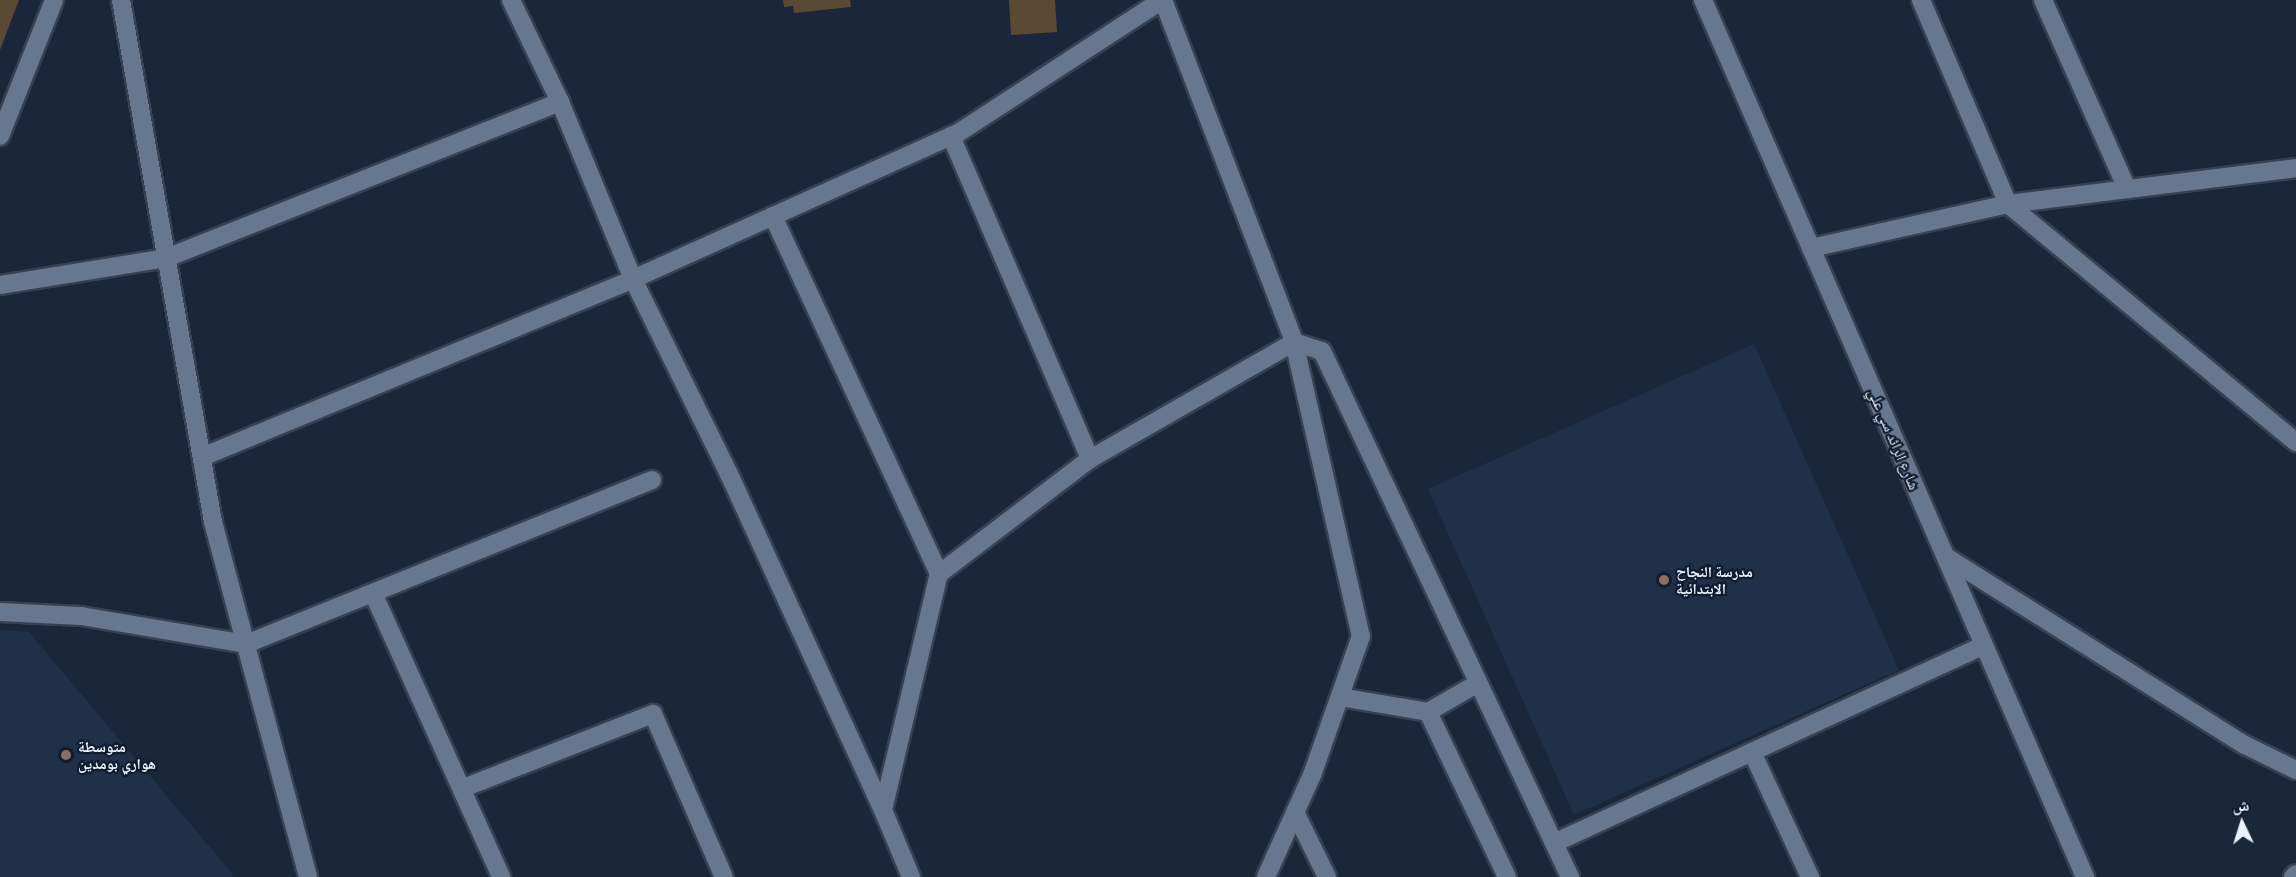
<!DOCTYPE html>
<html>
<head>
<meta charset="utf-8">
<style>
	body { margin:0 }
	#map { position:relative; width:2296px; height:877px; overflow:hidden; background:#1a263a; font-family:"IBM Plex Serif","Noto Naskh Arabic",serif }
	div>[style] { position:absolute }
	.built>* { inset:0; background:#203049 }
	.building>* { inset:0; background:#5b4a33 }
	.roads { filter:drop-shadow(2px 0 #384051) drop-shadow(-2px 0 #384051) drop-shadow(0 2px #384051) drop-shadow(0 -2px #384051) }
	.street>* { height:18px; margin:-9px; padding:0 9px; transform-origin:9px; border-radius:9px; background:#687790 }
	.dots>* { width:16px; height:16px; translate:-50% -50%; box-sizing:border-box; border:3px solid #101c30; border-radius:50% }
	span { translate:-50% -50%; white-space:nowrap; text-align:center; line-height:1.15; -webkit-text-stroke:4.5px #101c30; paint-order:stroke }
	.street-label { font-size:15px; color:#ebf2fd }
	.poi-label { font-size:15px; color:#ebf2fd; font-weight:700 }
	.left { translate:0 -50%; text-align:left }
	.north { position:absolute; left:2212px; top:793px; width:60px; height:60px; -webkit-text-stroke:4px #101c30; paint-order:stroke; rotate:356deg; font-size:16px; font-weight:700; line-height:24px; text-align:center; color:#ebf2fd }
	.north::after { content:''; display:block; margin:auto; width:21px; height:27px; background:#ebf2fd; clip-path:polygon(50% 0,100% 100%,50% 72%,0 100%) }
</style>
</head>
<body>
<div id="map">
	<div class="built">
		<i style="clip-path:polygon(1754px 344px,1899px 670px,1574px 815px,1428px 489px)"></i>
		<i style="clip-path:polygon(0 630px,29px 632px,235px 877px,0 877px)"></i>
	</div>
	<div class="building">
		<i style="clip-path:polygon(0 0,19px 0,0 50px)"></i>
		<i style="clip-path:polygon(783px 0,850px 0,851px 7px,794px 13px,793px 6px,784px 7px)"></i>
		<i style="clip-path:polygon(1009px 0,1055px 0,1057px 32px,1011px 35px)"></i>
	</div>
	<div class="roads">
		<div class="street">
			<i style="left:121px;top:0;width:530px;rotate:80deg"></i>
			<i style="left:213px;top:522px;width:367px;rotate:75deg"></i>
			<i style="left:511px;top:0;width:113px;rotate:64.3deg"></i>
			<i style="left:560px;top:102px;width:191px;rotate:67.6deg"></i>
			<i style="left:633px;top:279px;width:217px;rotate:63.8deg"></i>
			<i style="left:729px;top:474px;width:370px;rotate:65.4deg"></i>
			<i style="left:883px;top:810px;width:73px;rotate:67.3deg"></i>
			<i style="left:1163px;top:0;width:366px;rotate:69deg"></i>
			<i style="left:1294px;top:342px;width:302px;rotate:77.2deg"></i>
			<i style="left:1361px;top:636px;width:147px;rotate:109.4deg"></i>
			<i style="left:1312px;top:775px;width:112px;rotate:114.3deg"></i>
			<i style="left:1703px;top:0;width:957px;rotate:66.46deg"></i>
			<i style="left:1921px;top:0;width:222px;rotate:66.9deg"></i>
			<i style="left:2008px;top:204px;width:374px;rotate:39.6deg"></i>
			<i style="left:2043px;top:0;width:207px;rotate:66deg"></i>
			<i style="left:0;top:136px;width:146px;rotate:-68.3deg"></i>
			<i style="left:951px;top:136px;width:352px;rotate:66.7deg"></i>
			<i style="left:773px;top:216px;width:395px;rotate:65.1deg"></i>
			<i style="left:1811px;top:248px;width:202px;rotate:-12.6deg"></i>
			<i style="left:2008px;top:204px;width:290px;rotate:-7.1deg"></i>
			<i style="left:0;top:285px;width:168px;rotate:-9.2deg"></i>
			<i style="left:166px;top:258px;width:424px;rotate:-21.6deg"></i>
			<i style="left:202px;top:457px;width:466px;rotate:-22.4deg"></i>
			<i style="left:633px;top:279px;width:356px;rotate:-24.2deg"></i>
			<i style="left:958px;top:133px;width:244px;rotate:-33.1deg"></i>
			<i style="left:1946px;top:557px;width:353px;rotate:32.2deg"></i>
			<i style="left:2245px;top:745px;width:57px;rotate:26.1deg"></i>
			<i style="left:373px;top:593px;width:312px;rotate:65.7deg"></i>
			<i style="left:0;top:612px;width:81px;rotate:2.8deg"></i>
			<i style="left:81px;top:616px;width:167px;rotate:9.6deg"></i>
			<i style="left:246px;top:644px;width:438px;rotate:-22deg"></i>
			<i style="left:1340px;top:697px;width:89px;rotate:9.7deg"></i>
			<i style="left:1428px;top:712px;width:58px;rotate:-30.1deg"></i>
			<i style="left:1428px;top:712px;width:183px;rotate:64.4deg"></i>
			<i style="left:1752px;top:752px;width:138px;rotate:65.1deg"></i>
			<i style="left:463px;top:788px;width:204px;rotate:-21.3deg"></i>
			<i style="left:653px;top:714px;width:178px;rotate:66.5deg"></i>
			<i style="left:883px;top:810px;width:243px;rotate:-76.7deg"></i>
			<i style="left:939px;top:574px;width:190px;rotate:-37.3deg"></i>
			<i style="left:1090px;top:459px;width:235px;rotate:-29.8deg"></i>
			<i style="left:1294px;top:342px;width:29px;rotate:18deg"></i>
			<i style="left:1322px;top:351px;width:582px;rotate:64.76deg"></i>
			<i style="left:1295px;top:812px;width:72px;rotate:63.8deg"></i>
			<i style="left:1554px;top:843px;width:473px;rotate:-24.7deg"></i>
			<i style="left:2293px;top:877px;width:4px;rotate:-45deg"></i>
		</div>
	</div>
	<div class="dots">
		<i style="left:1664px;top:580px;background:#8d6e63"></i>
		<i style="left:66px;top:755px;background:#8d6e63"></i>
	</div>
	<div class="street-label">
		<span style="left:1894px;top:439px;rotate:67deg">شارع الرائد سي علي</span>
	</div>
	<div class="poi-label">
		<span class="left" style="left:1676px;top:580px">مدرسة النجاح<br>الابتدائية</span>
		<span class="left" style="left:78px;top:755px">متوسطة<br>هواري بومدين</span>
	</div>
	<div class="north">ش</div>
</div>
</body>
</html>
